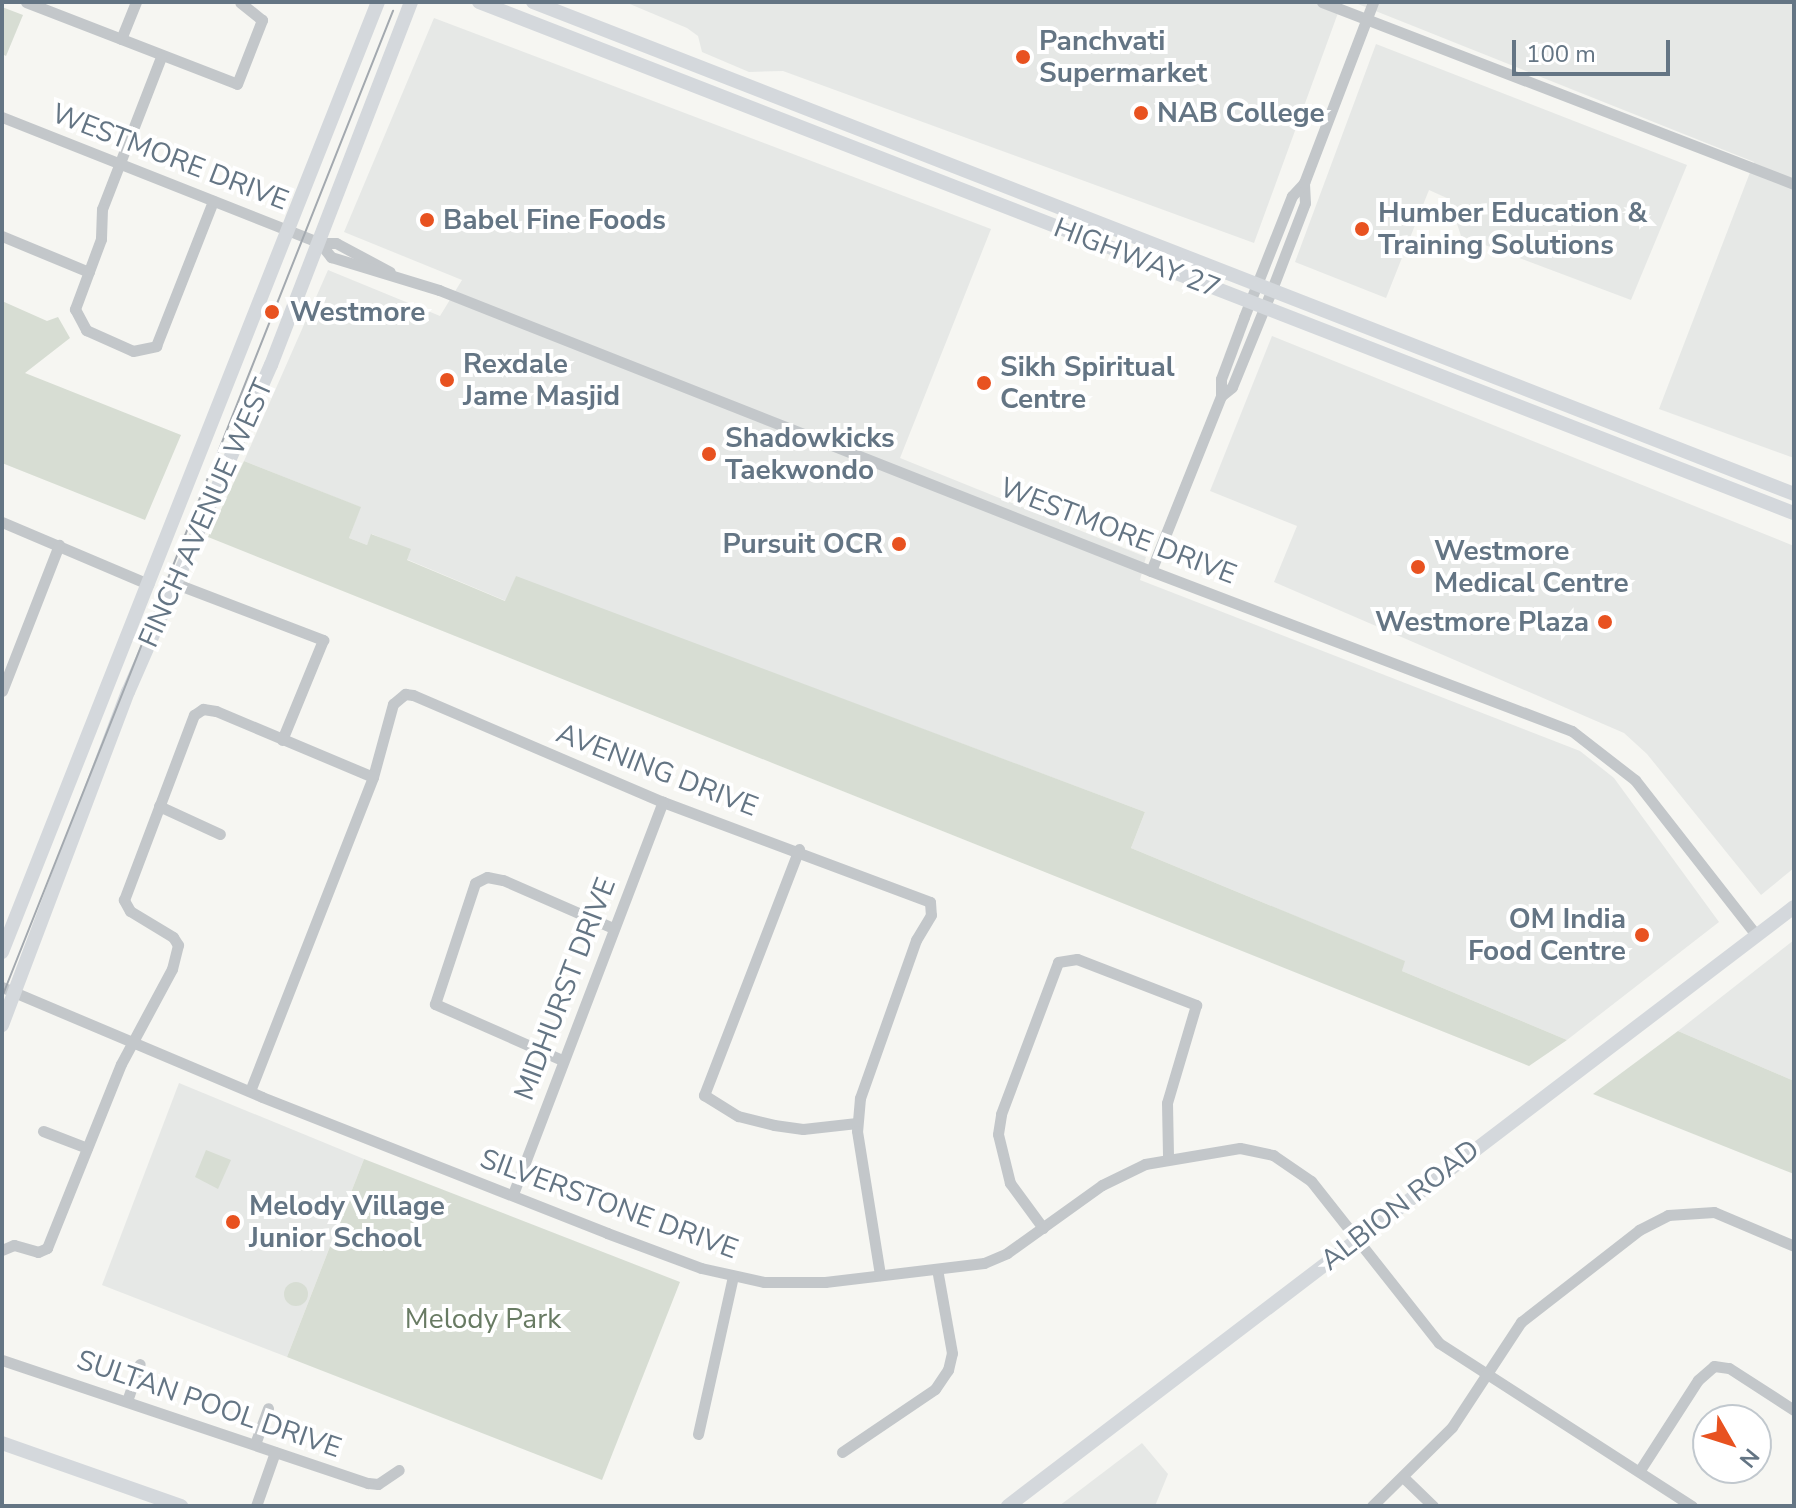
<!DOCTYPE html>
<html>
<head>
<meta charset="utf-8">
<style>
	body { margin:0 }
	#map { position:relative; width:1796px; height:1508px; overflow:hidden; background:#f6f6f2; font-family:"Nunito Sans",sans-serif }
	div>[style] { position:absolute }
	.built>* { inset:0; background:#e6e8e6 }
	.green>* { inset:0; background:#d7ddd3 }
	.round { border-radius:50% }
	.minor>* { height:11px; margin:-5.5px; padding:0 5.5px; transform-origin:5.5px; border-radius:5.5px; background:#c3c7ca }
	.major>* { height:14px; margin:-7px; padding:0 7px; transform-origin:7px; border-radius:7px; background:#d4d8dc }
	.tram>* { height:2px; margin:-1px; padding:0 1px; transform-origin:1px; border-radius:1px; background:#a3a9af }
	.dots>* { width:22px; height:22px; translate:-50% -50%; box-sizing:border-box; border:4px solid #fff; border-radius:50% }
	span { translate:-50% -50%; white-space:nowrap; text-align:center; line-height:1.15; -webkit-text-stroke:8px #fff; paint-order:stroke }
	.poi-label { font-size:28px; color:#647584; font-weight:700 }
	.left { translate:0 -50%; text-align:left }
	.right { translate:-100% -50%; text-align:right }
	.street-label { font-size:28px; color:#647584 }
	.park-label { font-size:28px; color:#687b63 }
	.frame { position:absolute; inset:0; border:4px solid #647584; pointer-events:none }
	.north { position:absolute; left:1692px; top:1404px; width:80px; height:80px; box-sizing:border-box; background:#fff; border:2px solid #c1c8ce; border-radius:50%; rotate:129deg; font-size:22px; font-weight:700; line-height:32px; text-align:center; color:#647584 }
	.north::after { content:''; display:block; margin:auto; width:28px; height:36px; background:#e85220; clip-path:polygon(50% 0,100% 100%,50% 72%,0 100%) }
	.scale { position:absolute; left:1512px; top:40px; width:158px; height:36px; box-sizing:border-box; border:4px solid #647584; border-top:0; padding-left:10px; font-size:24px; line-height:28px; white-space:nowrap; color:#647584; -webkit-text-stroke:6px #fff; paint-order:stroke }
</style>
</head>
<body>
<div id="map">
	<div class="built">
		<i style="clip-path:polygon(625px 2px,1342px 2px,1254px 243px,783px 71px,749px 72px,702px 52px,698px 36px,687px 28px)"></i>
		<i style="clip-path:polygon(1353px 2px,1794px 2px,1794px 458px,1659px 409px,1754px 162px)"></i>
		<i style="clip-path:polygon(434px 18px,991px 229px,900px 458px,1146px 557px,1140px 580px,1580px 751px,1614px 778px,1719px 922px,1567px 1040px,1402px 971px,1404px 961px,1131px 848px,1145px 812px,516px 577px,506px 601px,406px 559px,410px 550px,372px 534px,367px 545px,349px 538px,360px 507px,244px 461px,328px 270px,440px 316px,462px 280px,344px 232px)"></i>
		<i style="clip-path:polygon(1376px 44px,1687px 165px,1631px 300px,1461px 236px,1449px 199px,1429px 190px,1386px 298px,1295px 262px)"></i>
		<i style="clip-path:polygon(1272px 336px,1794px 546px,1794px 868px,1761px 895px,1647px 754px,1624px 733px,1274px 582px,1297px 526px,1210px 491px)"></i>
		<i style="clip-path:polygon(1794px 940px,1794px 1081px,1678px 1031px)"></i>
		<i style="clip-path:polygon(179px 1083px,364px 1159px,287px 1357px,102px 1285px)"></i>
		<i style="clip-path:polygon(1142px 1443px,1168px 1474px,1155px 1506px,1059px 1506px)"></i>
	</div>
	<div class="green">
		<i style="clip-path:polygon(2px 7px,23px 15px,6px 56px,2px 54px)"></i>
		<i style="clip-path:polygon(2px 301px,47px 321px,58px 317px,70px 338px,25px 373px,181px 435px,145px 520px,2px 463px)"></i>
		<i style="clip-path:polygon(244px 461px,361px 507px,349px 538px,367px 545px,371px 534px,411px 549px,407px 560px,505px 601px,516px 576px,1145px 812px,1131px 848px,1405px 961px,1402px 971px,1567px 1040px,1529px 1066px,208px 537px)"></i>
		<i style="clip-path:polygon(1678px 1031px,1794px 1081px,1794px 1174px,1593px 1094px)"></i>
		<i style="clip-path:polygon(206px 1150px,231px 1160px,218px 1189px,195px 1177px)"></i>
		<i style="clip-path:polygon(364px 1159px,680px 1282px,602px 1480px,287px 1357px)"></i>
		<i class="round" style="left:284px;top:1282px;width:24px;height:24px"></i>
	</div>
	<div class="minor">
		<i style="left:26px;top:2px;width:226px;rotate:21.2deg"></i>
		<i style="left:237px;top:84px;width:69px;rotate:-68.7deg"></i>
		<i style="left:262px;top:20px;width:28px;rotate:-141deg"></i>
		<i style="left:1322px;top:2px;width:506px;rotate:21.09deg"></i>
		<i style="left:121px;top:39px;width:40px;rotate:-68deg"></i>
		<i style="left:161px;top:57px;width:163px;rotate:111.2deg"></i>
		<i style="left:102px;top:209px;width:30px;rotate:92deg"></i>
		<i style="left:101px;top:239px;width:75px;rotate:110.4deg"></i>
		<i style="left:75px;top:309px;width:24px;rotate:62deg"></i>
		<i style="left:86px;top:330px;width:51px;rotate:24.1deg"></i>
		<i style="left:133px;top:351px;width:24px;rotate:-12deg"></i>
		<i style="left:156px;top:346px;width:156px;rotate:-68.5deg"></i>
		<i style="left:2px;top:117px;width:342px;rotate:21.6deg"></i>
		<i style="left:320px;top:243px;width:16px"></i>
		<i style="left:336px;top:243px;width:61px;rotate:28.2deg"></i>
		<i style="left:2px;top:236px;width:94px;rotate:22.5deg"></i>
		<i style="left:320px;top:243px;width:18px;rotate:52deg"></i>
		<i style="left:331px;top:257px;width:113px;rotate:17deg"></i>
		<i style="left:439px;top:290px;width:765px;rotate:21.54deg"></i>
		<i style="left:1151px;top:571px;width:450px;rotate:20.8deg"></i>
		<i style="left:1572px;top:731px;width:80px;rotate:37.9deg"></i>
		<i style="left:1635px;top:780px;width:197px;rotate:52deg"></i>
		<i style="left:1221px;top:396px;width:14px;rotate:-39deg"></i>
		<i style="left:1232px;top:387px;width:106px;rotate:-67.8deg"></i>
		<i style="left:1272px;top:289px;width:92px;rotate:-69deg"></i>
		<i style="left:1305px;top:203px;width:20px;rotate:-93deg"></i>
		<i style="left:2px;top:522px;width:159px;rotate:23deg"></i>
		<i style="left:1151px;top:571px;width:188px;rotate:-68.2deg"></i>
		<i style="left:1221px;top:396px;width:17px;rotate:-90deg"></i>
		<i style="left:1221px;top:379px;width:66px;rotate:-69.6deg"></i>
		<i style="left:1244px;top:317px;width:130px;rotate:-68.4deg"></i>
		<i style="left:1292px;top:196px;width:18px;rotate:-47deg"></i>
		<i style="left:1304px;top:183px;width:194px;rotate:-69.1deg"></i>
		<i style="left:174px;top:583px;width:160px;rotate:20.9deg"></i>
		<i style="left:323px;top:640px;width:108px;rotate:112.3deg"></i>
		<i style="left:2px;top:691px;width:157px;rotate:-68.7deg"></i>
		<i style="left:159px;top:806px;width:67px;rotate:24.7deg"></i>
		<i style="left:799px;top:849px;width:264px;rotate:111.1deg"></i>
		<i style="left:704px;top:1095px;width:40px;rotate:32deg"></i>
		<i style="left:738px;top:1116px;width:37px;rotate:14deg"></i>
		<i style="left:774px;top:1125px;width:29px;rotate:8deg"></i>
		<i style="left:803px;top:1129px;width:54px;rotate:-6.3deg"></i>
		<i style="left:2px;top:987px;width:282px;rotate:22.9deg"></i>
		<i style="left:262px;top:1097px;width:371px;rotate:21.5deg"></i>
		<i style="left:607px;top:1233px;width:100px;rotate:20.4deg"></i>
		<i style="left:701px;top:1268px;width:65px;rotate:12.5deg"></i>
		<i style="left:764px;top:1282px;width:61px"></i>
		<i style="left:825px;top:1282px;width:160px;rotate:-6.8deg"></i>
		<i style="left:984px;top:1263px;width:25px;rotate:-23deg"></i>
		<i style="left:1007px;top:1253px;width:117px;rotate:-35.6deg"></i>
		<i style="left:1102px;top:1185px;width:48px;rotate:-26deg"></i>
		<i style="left:1145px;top:1164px;width:96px;rotate:-9.6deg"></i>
		<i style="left:1240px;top:1148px;width:34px;rotate:12deg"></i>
		<i style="left:1273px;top:1155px;width:46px;rotate:34.4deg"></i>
		<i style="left:1311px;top:1181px;width:206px;rotate:51.7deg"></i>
		<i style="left:1439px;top:1343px;width:301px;rotate:32.8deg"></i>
		<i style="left:562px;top:1060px;width:139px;rotate:-156.2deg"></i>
		<i style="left:435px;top:1004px;width:127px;rotate:-71.7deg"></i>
		<i style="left:475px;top:883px;width:13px;rotate:-27deg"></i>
		<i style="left:487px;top:877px;width:16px;rotate:11deg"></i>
		<i style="left:503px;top:880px;width:120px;rotate:23.6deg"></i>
		<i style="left:250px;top:1091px;width:337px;rotate:-68.6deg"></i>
		<i style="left:373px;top:777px;width:76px;rotate:-74.7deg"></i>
		<i style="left:393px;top:704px;width:16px;rotate:-40deg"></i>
		<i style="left:405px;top:694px;width:8px;rotate:7deg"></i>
		<i style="left:413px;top:695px;width:272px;rotate:23.2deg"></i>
		<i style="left:663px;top:802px;width:285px;rotate:20.5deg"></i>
		<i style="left:930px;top:902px;width:13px;rotate:86deg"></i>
		<i style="left:931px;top:915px;width:29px;rotate:121deg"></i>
		<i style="left:916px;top:940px;width:168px;rotate:109.5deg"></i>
		<i style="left:860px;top:1098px;width:33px;rotate:95deg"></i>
		<i style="left:857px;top:1131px;width:146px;rotate:80.9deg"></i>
		<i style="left:43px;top:1131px;width:47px;rotate:21.1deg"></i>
		<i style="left:513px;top:1194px;width:420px;rotate:-69.1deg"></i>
		<i style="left:1043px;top:1228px;width:56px;rotate:-126.3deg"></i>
		<i style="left:1010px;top:1183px;width:50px;rotate:-103.8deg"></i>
		<i style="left:998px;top:1134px;width:20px;rotate:-81deg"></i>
		<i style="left:1001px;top:1114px;width:162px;rotate:-69.4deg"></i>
		<i style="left:1058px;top:962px;width:19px;rotate:-9deg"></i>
		<i style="left:1077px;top:959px;width:128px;rotate:21.1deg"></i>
		<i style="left:1196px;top:1005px;width:102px;rotate:106.5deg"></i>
		<i style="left:1167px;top:1103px;width:54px;rotate:88.9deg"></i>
		<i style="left:2px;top:1250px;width:13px;rotate:-23deg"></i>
		<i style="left:14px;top:1245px;width:25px;rotate:16deg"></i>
		<i style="left:38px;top:1252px;width:10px;rotate:-24deg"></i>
		<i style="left:47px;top:1248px;width:198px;rotate:-68.1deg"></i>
		<i style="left:121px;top:1064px;width:108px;rotate:-61.8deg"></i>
		<i style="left:172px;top:969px;width:25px;rotate:-76deg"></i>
		<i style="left:178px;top:945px;width:9px;rotate:-122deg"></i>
		<i style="left:173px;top:937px;width:50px;rotate:-148.8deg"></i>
		<i style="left:130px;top:911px;width:13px;rotate:-119deg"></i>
		<i style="left:124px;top:900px;width:198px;rotate:-69.3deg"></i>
		<i style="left:194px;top:715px;width:11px;rotate:-34deg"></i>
		<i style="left:203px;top:709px;width:13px;rotate:9deg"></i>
		<i style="left:216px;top:711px;width:170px;rotate:22.8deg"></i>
		<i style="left:2px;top:1360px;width:386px;rotate:18.6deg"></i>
		<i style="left:368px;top:1483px;width:10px;rotate:6deg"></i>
		<i style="left:378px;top:1484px;width:25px;rotate:-34deg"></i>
		<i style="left:127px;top:1401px;width:39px;rotate:-71deg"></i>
		<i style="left:698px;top:1434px;width:162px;rotate:-77.5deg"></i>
		<i style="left:255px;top:1444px;width:38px;rotate:-70deg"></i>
		<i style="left:842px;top:1452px;width:112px;rotate:-34.1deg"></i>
		<i style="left:935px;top:1389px;width:23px;rotate:-56deg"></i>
		<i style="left:948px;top:1370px;width:17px;rotate:-77deg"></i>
		<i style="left:952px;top:1353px;width:85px;rotate:-100.1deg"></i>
		<i style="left:1640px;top:1470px;width:107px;rotate:-57.2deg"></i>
		<i style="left:1698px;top:1380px;width:21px;rotate:-41deg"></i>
		<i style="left:1714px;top:1366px;width:15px;rotate:8deg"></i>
		<i style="left:1729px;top:1368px;width:77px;rotate:32.9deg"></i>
		<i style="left:1403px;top:1477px;width:42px;rotate:44deg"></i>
		<i style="left:256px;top:1506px;width:57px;rotate:-70.6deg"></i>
		<i style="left:1372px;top:1506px;width:112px;rotate:-44.6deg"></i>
		<i style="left:1452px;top:1427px;width:126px;rotate:-56.7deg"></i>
		<i style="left:1521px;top:1322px;width:150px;rotate:-37.9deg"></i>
		<i style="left:1639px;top:1230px;width:33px;rotate:-27deg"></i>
		<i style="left:1668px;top:1215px;width:46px;rotate:-3.7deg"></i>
		<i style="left:1714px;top:1212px;width:87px;rotate:23deg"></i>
	</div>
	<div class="major">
		<i style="left:479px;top:2px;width:1411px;rotate:21.24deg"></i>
		<i style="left:533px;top:2px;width:1354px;rotate:21.31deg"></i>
		<i style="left:2px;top:952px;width:1022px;rotate:-68.41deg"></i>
		<i style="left:2px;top:1025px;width:356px;rotate:-69.3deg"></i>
		<i style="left:128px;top:692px;width:357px;rotate:-66.4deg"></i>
		<i style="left:271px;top:365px;width:389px;rotate:-68.9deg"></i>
		<i style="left:2px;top:1443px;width:190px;rotate:19.4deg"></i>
		<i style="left:1008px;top:1506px;width:988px;rotate:-37.31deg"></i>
	</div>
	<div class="tram">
		<i style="left:2px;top:997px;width:1061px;rotate:-68.37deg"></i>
	</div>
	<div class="dots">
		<i style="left:1023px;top:57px;background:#e85220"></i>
		<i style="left:1141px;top:113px;background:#e85220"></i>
		<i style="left:427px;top:220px;background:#e85220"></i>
		<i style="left:1362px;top:229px;background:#e85220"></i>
		<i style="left:272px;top:312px;background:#e85220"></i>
		<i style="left:447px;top:380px;background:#e85220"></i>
		<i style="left:984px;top:383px;background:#e85220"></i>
		<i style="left:709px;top:454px;background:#e85220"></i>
		<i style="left:899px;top:544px;background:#e85220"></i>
		<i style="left:1418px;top:567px;background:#e85220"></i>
		<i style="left:1605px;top:622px;background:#e85220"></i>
		<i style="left:1642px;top:935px;background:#e85220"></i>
		<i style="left:233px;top:1222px;background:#e85220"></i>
	</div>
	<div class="poi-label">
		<span class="left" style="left:1039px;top:57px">Panchvati<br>Supermarket</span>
		<span class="left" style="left:1157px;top:113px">NAB College</span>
		<span class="left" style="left:1378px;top:229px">Humber Education &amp;<br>Training Solutions</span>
		<span class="left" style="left:443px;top:220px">Babel Fine Foods</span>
		<span class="left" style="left:290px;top:312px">Westmore</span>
		<span class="left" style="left:463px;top:380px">Rexdale<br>Jame Masjid</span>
		<span class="left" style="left:1000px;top:383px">Sikh Spiritual<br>Centre</span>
		<span class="left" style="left:725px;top:454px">Shadowkicks<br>Taekwondo</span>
		<span class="right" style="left:883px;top:544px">Pursuit OCR</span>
		<span class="left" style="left:1434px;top:567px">Westmore<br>Medical Centre</span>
		<span class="right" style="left:1589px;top:622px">Westmore Plaza</span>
		<span class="right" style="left:1626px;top:935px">OM India<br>Food Centre</span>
		<span class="left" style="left:249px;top:1222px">Melody Village<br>Junior School</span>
	</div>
	<div class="street-label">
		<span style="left:170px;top:157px;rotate:21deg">WESTMORE DRIVE</span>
		<span style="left:1137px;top:258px;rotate:21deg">HIGHWAY 27</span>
		<span style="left:206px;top:513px;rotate:-66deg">FINCH AVENUE WEST</span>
		<span style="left:1118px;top:531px;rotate:21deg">WESTMORE DRIVE</span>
		<span style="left:657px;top:770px;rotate:21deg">AVENING DRIVE</span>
		<span style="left:565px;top:989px;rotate:-69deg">MIDHURST DRIVE</span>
		<span style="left:609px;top:1204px;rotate:20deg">SILVERSTONE DRIVE</span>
		<span style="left:1400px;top:1205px;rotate:-38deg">ALBION ROAD</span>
		<span style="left:209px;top:1404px;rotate:19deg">SULTAN POOL DRIVE</span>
	</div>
	<div class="park-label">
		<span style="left:483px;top:1319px">Melody Park</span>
	</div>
	<div class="frame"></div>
	<div class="north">N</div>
	<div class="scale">100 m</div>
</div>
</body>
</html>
